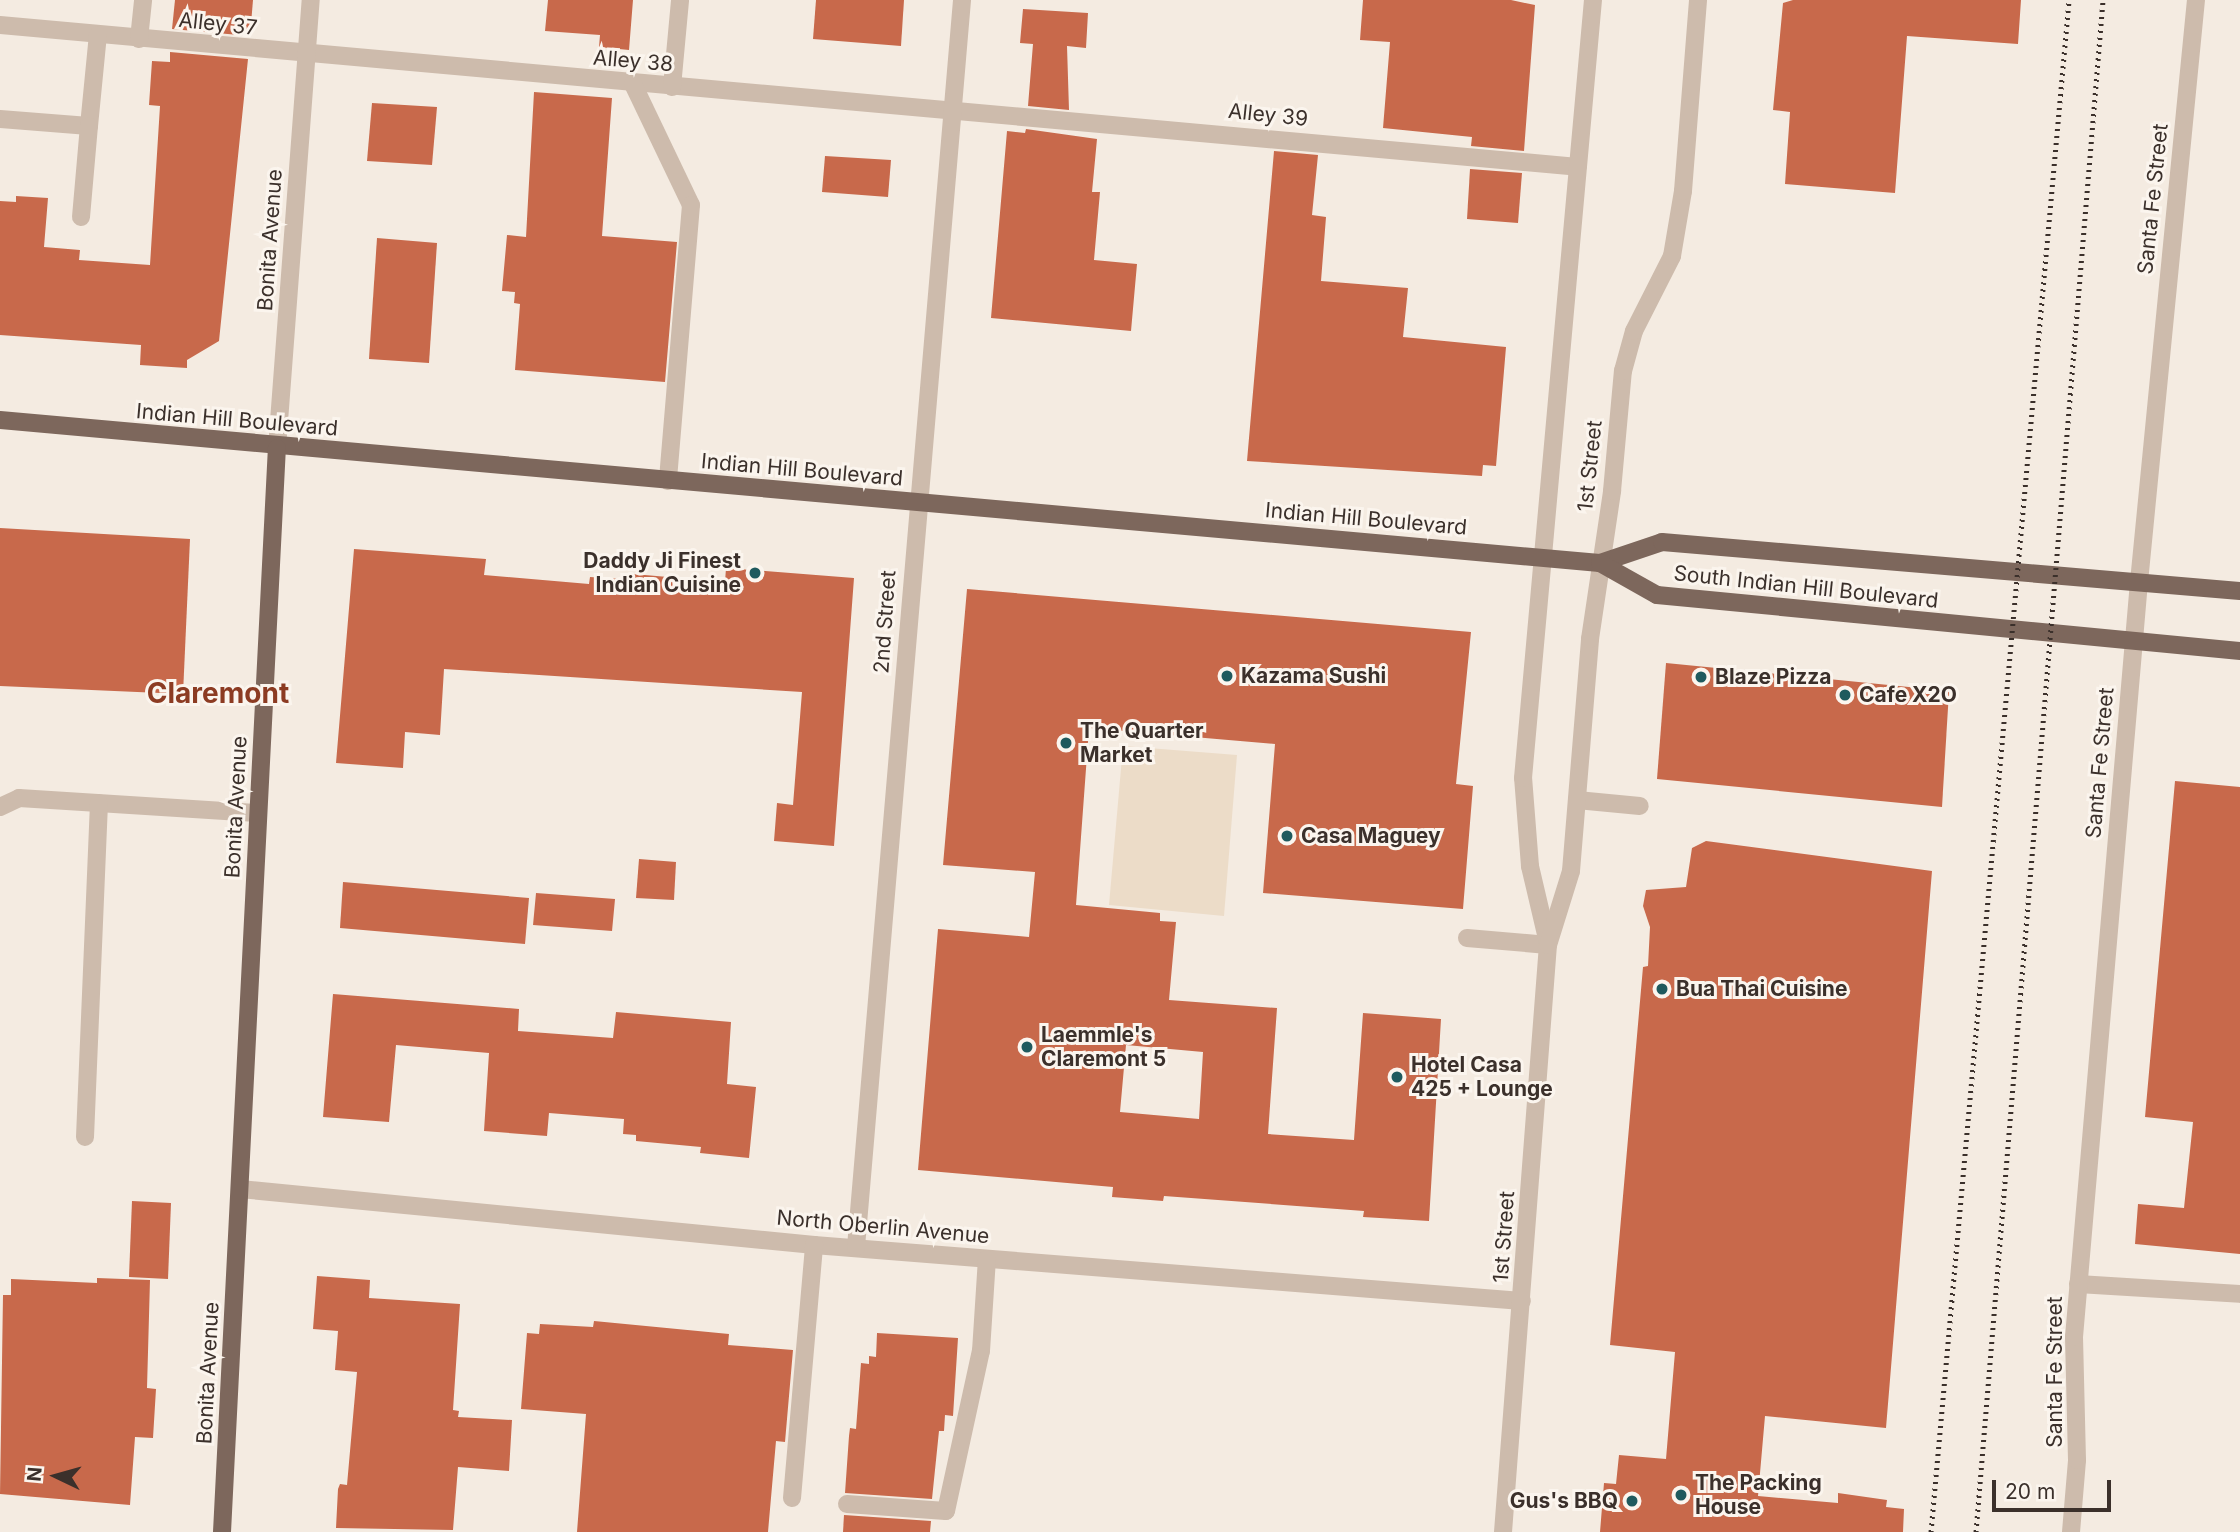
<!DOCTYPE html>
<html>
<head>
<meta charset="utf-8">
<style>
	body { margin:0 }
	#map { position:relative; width:2240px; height:1532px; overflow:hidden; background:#f4ebe1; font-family:Inter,sans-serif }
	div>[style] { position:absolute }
	.plaza>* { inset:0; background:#ecdcc8 }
	.building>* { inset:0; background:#c8694b }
	.minor>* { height:18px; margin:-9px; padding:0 9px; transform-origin:9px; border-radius:9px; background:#cdbbac }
	.major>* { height:18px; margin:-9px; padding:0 9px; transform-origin:9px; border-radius:9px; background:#7d675c }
	.rail>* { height:5px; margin-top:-2.5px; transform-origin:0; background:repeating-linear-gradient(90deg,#3b302b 0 2px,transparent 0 7px) }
	.dots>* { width:19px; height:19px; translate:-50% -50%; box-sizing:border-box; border:4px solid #fbf5ee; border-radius:50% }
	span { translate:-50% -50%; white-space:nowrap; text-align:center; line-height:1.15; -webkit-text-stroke:6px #fbf5ee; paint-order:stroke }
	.street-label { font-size:21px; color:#3b302b }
	.poi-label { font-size:21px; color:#3b302b; font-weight:700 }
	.right { translate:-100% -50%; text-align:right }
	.left { translate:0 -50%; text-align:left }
	.district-label { font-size:28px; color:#8c3b22; font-weight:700 }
	.north { position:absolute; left:21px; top:1441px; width:70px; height:70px; -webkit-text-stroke:5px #fbf5ee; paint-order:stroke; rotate:275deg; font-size:19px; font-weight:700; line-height:28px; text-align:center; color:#3b302b }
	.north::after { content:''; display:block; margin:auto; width:24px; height:32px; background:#3b302b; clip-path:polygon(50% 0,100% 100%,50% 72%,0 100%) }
	.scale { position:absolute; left:1992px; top:1480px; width:119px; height:32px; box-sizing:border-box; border:4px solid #3b302b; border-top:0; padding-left:9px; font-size:21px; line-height:24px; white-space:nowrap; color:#3b302b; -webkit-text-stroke:5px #fbf5ee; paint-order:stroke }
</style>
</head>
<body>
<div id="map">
	<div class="plaza">
		<i style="clip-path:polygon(1123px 746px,1237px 755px,1224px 916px,1109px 905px)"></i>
	</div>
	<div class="building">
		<i style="clip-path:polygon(175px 0,253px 0,250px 36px,172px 29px)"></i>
		<i style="clip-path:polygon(548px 0,633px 0,629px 50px,599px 47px,600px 35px,545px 31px)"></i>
		<i style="clip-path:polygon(816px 0,904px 0,901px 46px,813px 39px)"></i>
		<i style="clip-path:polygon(1363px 0,1511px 0,1535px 5px,1524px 151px,1471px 146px,1472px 137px,1383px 128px,1390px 42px,1360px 40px)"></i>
		<i style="clip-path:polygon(1793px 0,2021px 0,2018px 44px,1907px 36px,1895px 193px,1785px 184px,1790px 112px,1773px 110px,1783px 3px)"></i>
		<i style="clip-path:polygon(1023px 9px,1088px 13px,1086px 48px,1067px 46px,1069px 110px,1028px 106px,1033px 44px,1020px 43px)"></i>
		<i style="clip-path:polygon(170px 52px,248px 59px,219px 341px,187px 360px,187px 368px,140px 365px,141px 345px,0 335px,0 201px,16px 202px,16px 196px,48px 198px,44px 247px,80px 250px,79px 260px,150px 265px,160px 106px,149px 105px,152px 61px,170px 62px)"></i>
		<i style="clip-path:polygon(534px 92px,612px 98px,602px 236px,677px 242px,665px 382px,515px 370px,520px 304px,514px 303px,515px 292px,502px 291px,507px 235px,526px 237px)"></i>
		<i style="clip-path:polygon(372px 103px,437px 107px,432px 165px,367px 161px)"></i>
		<i style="clip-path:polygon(1026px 129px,1097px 139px,1092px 192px,1100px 192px,1094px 260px,1137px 264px,1131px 331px,991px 318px,1007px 131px,1025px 133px)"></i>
		<i style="clip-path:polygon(1274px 151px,1318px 155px,1312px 215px,1326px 217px,1321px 281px,1408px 288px,1403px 337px,1506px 347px,1496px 466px,1483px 465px,1482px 476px,1247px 461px)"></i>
		<i style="clip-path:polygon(825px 156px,891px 160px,888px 197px,822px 192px)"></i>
		<i style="clip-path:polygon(1470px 169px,1522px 173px,1518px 223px,1467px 219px)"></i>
		<i style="clip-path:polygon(377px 238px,437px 243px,429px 363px,369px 359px)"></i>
		<i style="clip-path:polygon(0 528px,190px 539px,183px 694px,0 686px)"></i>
		<i style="clip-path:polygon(354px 549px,486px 559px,484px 575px,589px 584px,590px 577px,621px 579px,622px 573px,725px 582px,726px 568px,854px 578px,834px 846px,774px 841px,777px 803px,793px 805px,802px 692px,444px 669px,440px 735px,405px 732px,403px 768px,336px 763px)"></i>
		<i style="clip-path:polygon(evenodd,967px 589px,1471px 632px,1456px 784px,1473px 786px,1463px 909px,1263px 893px,1275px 744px,1089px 728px,1076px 905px,1160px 913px,1160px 921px,1176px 922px,1169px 1000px,1277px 1008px,1268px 1134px,1354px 1140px,1363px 1013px,1441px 1019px,1429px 1221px,1363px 1217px,1364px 1211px,1164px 1196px,1163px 1201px,1112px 1197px,1113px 1187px,918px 1170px,938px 929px,1029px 937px,1035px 872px,943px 865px,967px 589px,1126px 1045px,1203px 1052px,1199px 1119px,1120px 1112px,1126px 1045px)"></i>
		<i style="clip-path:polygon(1666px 663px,1949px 691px,1942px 807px,1657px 779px)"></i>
		<i style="clip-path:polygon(2175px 781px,2240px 787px,2240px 1254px,2135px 1244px,2138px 1204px,2184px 1208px,2193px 1122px,2145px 1117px)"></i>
		<i style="clip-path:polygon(1706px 841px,1932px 871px,1886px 1428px,1765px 1416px,1758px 1496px,1838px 1503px,1838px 1493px,1887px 1500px,1886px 1507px,1904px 1509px,1903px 1532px,1600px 1532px,1604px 1483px,1616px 1484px,1619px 1455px,1666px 1459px,1675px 1352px,1610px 1345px,1643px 967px,1648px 966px,1650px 927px,1643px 906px,1646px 890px,1686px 887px,1692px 848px)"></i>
		<i style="clip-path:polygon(639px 859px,676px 862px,674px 900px,636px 898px)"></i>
		<i style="clip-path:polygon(343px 882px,529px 898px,525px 944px,340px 928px)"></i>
		<i style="clip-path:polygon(536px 893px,615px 899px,612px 931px,533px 925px)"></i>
		<i style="clip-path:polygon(333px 994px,519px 1009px,518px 1031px,613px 1038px,616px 1012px,731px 1022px,727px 1084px,756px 1087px,749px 1158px,700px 1153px,701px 1147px,636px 1141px,636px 1135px,623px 1134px,624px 1119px,549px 1113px,547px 1136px,484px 1131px,489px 1053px,396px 1045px,389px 1122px,323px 1117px)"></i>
		<i style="clip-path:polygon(132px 1201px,171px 1203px,168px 1279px,129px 1277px)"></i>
		<i style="clip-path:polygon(317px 1276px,370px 1280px,369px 1298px,460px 1304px,453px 1410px,459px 1411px,458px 1417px,512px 1420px,509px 1471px,458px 1467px,453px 1530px,336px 1528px,338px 1489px,340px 1484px,347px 1485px,357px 1372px,335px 1370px,338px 1331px,313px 1329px)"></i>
		<i style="clip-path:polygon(97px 1278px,150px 1280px,147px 1388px,156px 1389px,153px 1438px,135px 1437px,130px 1505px,0 1494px,3px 1295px,11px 1295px,11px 1279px,97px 1283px)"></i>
		<i style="clip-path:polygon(594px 1321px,729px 1334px,728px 1345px,793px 1350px,785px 1442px,776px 1441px,768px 1532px,577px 1532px,586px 1414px,521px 1409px,527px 1333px,539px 1334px,540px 1324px,593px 1327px)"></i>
		<i style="clip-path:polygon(877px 1333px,958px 1338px,953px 1416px,945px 1415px,944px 1431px,939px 1431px,932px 1499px,845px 1493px,849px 1436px,850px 1428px,856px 1429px,861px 1363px,869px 1364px,869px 1356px,876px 1357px)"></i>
		<i style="clip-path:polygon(844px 1515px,931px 1521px,930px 1532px,843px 1532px)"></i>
	</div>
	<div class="minor">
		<i style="left:0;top:25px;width:1584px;rotate:5.14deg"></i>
		<i style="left:139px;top:39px;width:39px;rotate:-84deg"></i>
		<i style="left:633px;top:84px;width:134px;rotate:64.4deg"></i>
		<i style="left:691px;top:205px;width:277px;rotate:94.8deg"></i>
		<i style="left:672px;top:87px;width:87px;rotate:-84.7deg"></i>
		<i style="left:0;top:119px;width:89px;rotate:4.5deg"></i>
		<i style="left:89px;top:126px;width:91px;rotate:-84.4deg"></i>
		<i style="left:81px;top:217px;width:91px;rotate:-85deg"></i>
		<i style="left:277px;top:448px;width:449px;rotate:-85.7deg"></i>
		<i style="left:1577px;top:800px;width:63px;rotate:5.4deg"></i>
		<i style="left:0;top:807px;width:21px;rotate:-25deg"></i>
		<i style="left:19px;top:798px;width:239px;rotate:3.6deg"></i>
		<i style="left:1467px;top:938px;width:81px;rotate:4.9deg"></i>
		<i style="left:1548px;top:943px;width:79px;rotate:-103.2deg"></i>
		<i style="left:1530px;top:866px;width:88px;rotate:-94.5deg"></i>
		<i style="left:1523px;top:778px;width:781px;rotate:-84.86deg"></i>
		<i style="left:85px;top:1137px;width:334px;rotate:-87.6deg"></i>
		<i style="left:240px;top:1189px;width:577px;rotate:5.57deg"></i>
		<i style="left:814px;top:1245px;width:710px;rotate:4.52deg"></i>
		<i style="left:856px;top:1247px;width:1251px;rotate:-85.14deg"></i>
		<i style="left:2078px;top:1284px;width:162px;rotate:3.5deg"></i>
		<i style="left:792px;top:1498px;width:254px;rotate:-85deg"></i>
		<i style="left:847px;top:1504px;width:99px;rotate:4deg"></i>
		<i style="left:946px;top:1511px;width:164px;rotate:-77.7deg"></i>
		<i style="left:981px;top:1351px;width:92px;rotate:-86.3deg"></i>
		<i style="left:1503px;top:1532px;width:589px;rotate:-85.62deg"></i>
		<i style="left:1548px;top:945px;width:77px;rotate:-72.7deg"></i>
		<i style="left:1571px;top:871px;width:233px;rotate:-85.3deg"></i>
		<i style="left:1590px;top:639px;width:150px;rotate:-81.5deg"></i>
		<i style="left:1612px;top:491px;width:121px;rotate:-84.8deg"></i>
		<i style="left:1623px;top:371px;width:41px;rotate:-74.6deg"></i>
		<i style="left:1634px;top:331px;width:84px;rotate:-63.1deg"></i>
		<i style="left:1672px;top:256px;width:66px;rotate:-80.4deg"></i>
		<i style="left:1683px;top:191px;width:192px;rotate:-85.5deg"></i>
		<i style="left:2071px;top:1532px;width:72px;rotate:-85.2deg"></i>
		<i style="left:2077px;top:1460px;width:123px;rotate:-91.4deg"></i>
		<i style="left:2074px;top:1337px;width:758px;rotate:-85.08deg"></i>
		<i style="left:2139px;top:582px;width:585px;rotate:-84.41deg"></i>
	</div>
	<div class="major">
		<i style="left:0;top:420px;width:1606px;rotate:5.11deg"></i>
		<i style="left:1600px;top:563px;width:65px;rotate:-18.7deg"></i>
		<i style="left:1662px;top:542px;width:580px;rotate:4.85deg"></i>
		<i style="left:1600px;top:563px;width:65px;rotate:29.3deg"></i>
		<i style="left:1657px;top:595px;width:586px;rotate:5.49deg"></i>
		<i style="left:222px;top:1532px;width:1085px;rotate:-87.1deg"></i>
	</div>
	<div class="rail">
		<i style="left:1931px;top:1532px;width:1538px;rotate:-84.85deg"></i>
		<i style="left:1976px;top:1532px;width:1537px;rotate:-85.26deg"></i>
	</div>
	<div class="dots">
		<i style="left:755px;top:573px;background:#1f5a5e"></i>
		<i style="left:1227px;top:676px;background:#1f5a5e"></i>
		<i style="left:1701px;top:677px;background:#1f5a5e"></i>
		<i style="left:1845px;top:695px;background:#1f5a5e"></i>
		<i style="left:1066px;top:743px;background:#1f5a5e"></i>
		<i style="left:1287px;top:836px;background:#1f5a5e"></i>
		<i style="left:1662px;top:989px;background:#1f5a5e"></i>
		<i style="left:1027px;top:1047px;background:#1f5a5e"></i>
		<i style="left:1397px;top:1077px;background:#1f5a5e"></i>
		<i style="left:1681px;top:1495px;background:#1f5a5e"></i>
		<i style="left:1632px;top:1501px;background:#1f5a5e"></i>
	</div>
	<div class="street-label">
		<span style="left:218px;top:24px;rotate:6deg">Alley 37</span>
		<span style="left:633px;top:61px;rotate:5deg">Alley 38</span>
		<span style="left:1268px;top:115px;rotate:6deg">Alley 39</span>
		<span style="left:2153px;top:199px;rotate:-84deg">Santa Fe Street</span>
		<span style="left:270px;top:240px;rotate:-86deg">Bonita Avenue</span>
		<span style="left:237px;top:420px;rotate:5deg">Indian Hill Boulevard</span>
		<span style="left:1590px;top:466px;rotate:-84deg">1st Street</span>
		<span style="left:802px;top:470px;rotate:5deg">Indian Hill Boulevard</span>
		<span style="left:1366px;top:519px;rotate:5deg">Indian Hill Boulevard</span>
		<span style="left:1806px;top:587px;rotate:6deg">South Indian Hill Boulevard</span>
		<span style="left:885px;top:622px;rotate:-86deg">2nd Street</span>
		<span style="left:2100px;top:763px;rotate:-85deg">Santa Fe Street</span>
		<span style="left:236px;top:807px;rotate:-87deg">Bonita Avenue</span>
		<span style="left:883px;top:1227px;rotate:5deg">North Oberlin Avenue</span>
		<span style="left:1504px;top:1237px;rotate:-86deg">1st Street</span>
		<span style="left:2055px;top:1372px;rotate:-90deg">Santa Fe Street</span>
		<span style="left:208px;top:1373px;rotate:-87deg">Bonita Avenue</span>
	</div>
	<div class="poi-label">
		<span class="right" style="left:741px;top:573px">Daddy Ji Finest<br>Indian Cuisine</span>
		<span class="left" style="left:1241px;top:676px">Kazama Sushi</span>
		<span class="left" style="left:1715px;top:677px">Blaze Pizza</span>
		<span class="left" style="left:1859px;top:695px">Cafe X2O</span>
		<span class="left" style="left:1080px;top:743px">The Quarter<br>Market</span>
		<span class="left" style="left:1301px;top:836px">Casa Maguey</span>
		<span class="left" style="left:1676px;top:989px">Bua Thai Cuisine</span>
		<span class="left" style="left:1041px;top:1047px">Laemmle's<br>Claremont 5</span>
		<span class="left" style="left:1411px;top:1077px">Hotel Casa<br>425 + Lounge</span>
		<span class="left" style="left:1695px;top:1495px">The Packing<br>House</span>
		<span class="right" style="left:1618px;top:1501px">Gus's BBQ</span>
	</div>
	<div class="district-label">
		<span style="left:218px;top:693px">Claremont</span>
	</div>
	<div class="north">N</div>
	<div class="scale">20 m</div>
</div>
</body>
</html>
